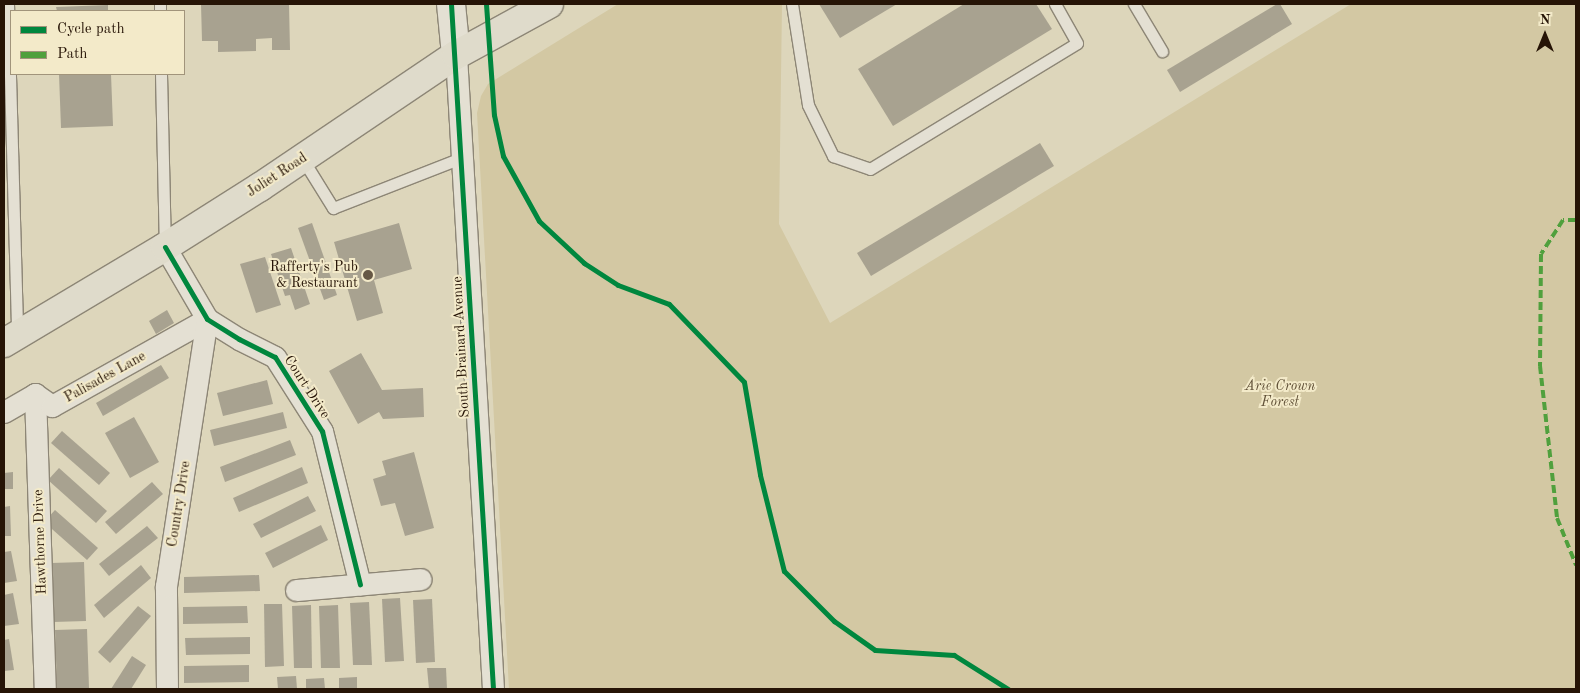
<!DOCTYPE html>
<html>
<head>
<meta charset="utf-8">
<style>
	body { margin:0 }
	#map { position:relative; width:1580px; height:693px; overflow:hidden; background:#ddd6bb; font-family:"Old Standard TT",serif }
	div>[style] { position:absolute }
	.green>* { inset:0; background:#d3c8a3 }
	.building>* { inset:0; background:#a8a290 }
	.roads { filter:drop-shadow(1px 0 #8d8676) drop-shadow(-1px 0 #8d8676) drop-shadow(0 1px #8d8676) drop-shadow(0 -1px #8d8676) }
	.service>* { height:11px; margin:-5.5px; padding:0 5.5px; transform-origin:5.5px; border-radius:5.5px; background:#e4e0d3 }
	.minor>* { height:21px; margin:-10.5px; padding:0 10.5px; transform-origin:10.5px; border-radius:10.5px; background:#e4e0d3 }
	.tertiary>* { height:28px; margin:-14px; padding:0 14px; transform-origin:14px; border-radius:14px; background:#e4e0d3 }
	.primary>* { height:28px; margin:-14px; padding:0 14px; transform-origin:14px; border-radius:14px; background:#dfdbcb }
	.quiet>* { height:4px; margin-top:-2px; transform-origin:0; background:repeating-linear-gradient(90deg,#50a03d 0 8px,transparent 0 12px) }
	.cycleway>* { height:5px; margin:-2.5px; padding:0 2.5px; transform-origin:2.5px; border-radius:2.5px; background:#00873e }
	.dots>* { width:14px; height:14px; translate:-50% -50%; box-sizing:border-box; border:2px solid #f3eac9; border-radius:50% }
	span { translate:-50% -50%; white-space:nowrap; text-align:center; line-height:1.15; -webkit-text-stroke:4px #f3eac9; paint-order:stroke }
	.street-label { font-size:14px; color:#261406 }
	.poi-label { font-size:14px; color:#261406 }
	.right { translate:-100% -50%; text-align:right }
	.park-label { font-size:14px; color:#5f4f36; font-style:italic }
	.frame { position:absolute; inset:0; border:5px solid #261406; pointer-events:none }
	.legend { position:absolute; left:10px; top:10px; width:175px; height:65px; box-sizing:border-box; background:#f3eac9; border:1px solid #a1947b; margin:0; padding:6px 9px; list-style:none; font-size:15px; color:#261406 }
	.legend li { display:flex; align-items:center; gap:10px; height:25px }
	.legend b { width:25px; border:1px solid #a1947b }
	.north { position:absolute; left:1520px; top:10px; width:50px; height:50px; -webkit-text-stroke:4px #f3eac9; paint-order:stroke; rotate:0deg; font-size:14px; font-weight:700; line-height:20px; text-align:center; color:#261406 }
	.north::after { content:''; display:block; margin:auto; width:18px; height:22px; background:#261406; clip-path:polygon(50% 0,100% 100%,50% 72%,0 100%) }
</style>
</head>
<body>
<div id="map">
	<div class="green">
		<i style="clip-path:polygon(618px 4px,782px 4px,779px 224px,830px 323px,1351px 4px,1576px 4px,1576px 689px,509px 689px,477px 113px,481px 96px,488px 84px)"></i>
	</div>
	<div class="building">
		<i style="clip-path:polygon(201px 4px,289px 4px,290px 50px,272px 50px,272px 38px,256px 39px,256px 51px,218px 52px,218px 41px,202px 41px)"></i>
		<i style="clip-path:polygon(819px 4px,897px 4px,840px 38px)"></i>
		<i style="clip-path:polygon(964px 4px,1036px 4px,1052px 29px,893px 126px,858px 69px)"></i>
		<i style="clip-path:polygon(1277px 4px,1280px 4px,1292px 24px,1180px 92px,1167px 70px)"></i>
		<i style="clip-path:polygon(108px 5px,108px 11px,57px 11px,56px 7px)"></i>
		<i style="clip-path:polygon(59px 74px,111px 74px,113px 126px,61px 128px)"></i>
		<i style="clip-path:polygon(1040px 143px,1054px 166px,871px 276px,857px 253px)"></i>
		<i style="clip-path:polygon(312px 223px,337px 295px,324px 300px,298px 228px)"></i>
		<i style="clip-path:polygon(399px 223px,412px 269px,374px 280px,383px 313px,357px 321px,334px 242px)"></i>
		<i style="clip-path:polygon(291px 248px,310px 304px,295px 310px,290px 295px,285px 296px,271px 254px)"></i>
		<i style="clip-path:polygon(265px 257px,281px 305px,256px 313px,240px 264px)"></i>
		<i style="clip-path:polygon(167px 310px,174px 323px,156px 334px,149px 321px)"></i>
		<i style="clip-path:polygon(361px 353px,382px 390px,423px 388px,424px 417px,383px 419px,379px 412px,358px 424px,329px 371px)"></i>
		<i style="clip-path:polygon(161px 365px,169px 378px,103px 416px,96px 403px)"></i>
		<i style="clip-path:polygon(267px 380px,273px 404px,223px 416px,217px 393px)"></i>
		<i style="clip-path:polygon(283px 412px,287px 428px,214px 446px,210px 430px)"></i>
		<i style="clip-path:polygon(134px 417px,159px 462px,130px 478px,105px 433px)"></i>
		<i style="clip-path:polygon(62px 431px,110px 473px,99px 485px,51px 443px)"></i>
		<i style="clip-path:polygon(290px 440px,296px 455px,225px 482px,220px 467px)"></i>
		<i style="clip-path:polygon(414px 452px,434px 528px,405px 536px,395px 503px,381px 506px,373px 479px,386px 475px,382px 461px)"></i>
		<i style="clip-path:polygon(302px 467px,308px 483px,239px 512px,233px 498px)"></i>
		<i style="clip-path:polygon(59px 468px,107px 511px,96px 523px,48px 480px)"></i>
		<i style="clip-path:polygon(13px 472px,13px 489px,4px 489px,4px 473px)"></i>
		<i style="clip-path:polygon(152px 482px,163px 494px,116px 534px,105px 522px)"></i>
		<i style="clip-path:polygon(308px 496px,316px 511px,261px 538px,253px 524px)"></i>
		<i style="clip-path:polygon(10px 506px,11px 536px,4px 536px,4px 507px)"></i>
		<i style="clip-path:polygon(55px 510px,98px 548px,87px 560px,44px 522px)"></i>
		<i style="clip-path:polygon(321px 525px,328px 540px,273px 568px,265px 553px)"></i>
		<i style="clip-path:polygon(147px 526px,158px 538px,109px 576px,99px 564px)"></i>
		<i style="clip-path:polygon(11px 551px,17px 581px,4px 583px,4px 552px)"></i>
		<i style="clip-path:polygon(84px 562px,86px 621px,53px 622px,51px 563px)"></i>
		<i style="clip-path:polygon(141px 565px,151px 578px,104px 618px,94px 605px)"></i>
		<i style="clip-path:polygon(259px 575px,260px 591px,184px 593px,184px 577px)"></i>
		<i style="clip-path:polygon(13px 593px,19px 624px,4px 626px,4px 595px)"></i>
		<i style="clip-path:polygon(400px 598px,404px 661px,385px 662px,382px 599px)"></i>
		<i style="clip-path:polygon(432px 599px,435px 662px,416px 663px,413px 600px)"></i>
		<i style="clip-path:polygon(369px 602px,372px 665px,353px 665px,350px 603px)"></i>
		<i style="clip-path:polygon(264px 604px,282px 604px,284px 666px,265px 667px)"></i>
		<i style="clip-path:polygon(311px 605px,312px 668px,294px 668px,292px 606px)"></i>
		<i style="clip-path:polygon(338px 605px,340px 668px,321px 668px,319px 606px)"></i>
		<i style="clip-path:polygon(138px 606px,151px 616px,110px 663px,98px 652px)"></i>
		<i style="clip-path:polygon(247px 606px,248px 623px,183px 624px,183px 607px)"></i>
		<i style="clip-path:polygon(87px 629px,89px 688px,57px 689px,55px 630px)"></i>
		<i style="clip-path:polygon(250px 637px,250px 654px,186px 655px,185px 638px)"></i>
		<i style="clip-path:polygon(9px 639px,14px 670px,4px 671px,4px 640px)"></i>
		<i style="clip-path:polygon(132px 656px,146px 665px,131px 689px,111px 689px)"></i>
		<i style="clip-path:polygon(249px 665px,249px 682px,184px 683px,184px 666px)"></i>
		<i style="clip-path:polygon(427px 668px,446px 668px,447px 689px,429px 689px)"></i>
		<i style="clip-path:polygon(296px 676px,297px 689px,278px 689px,277px 677px)"></i>
		<i style="clip-path:polygon(357px 677px,357px 689px,339px 689px,339px 678px)"></i>
		<i style="clip-path:polygon(324px 678px,325px 689px,306px 689px,306px 679px)"></i>
	</div>
	<div class="roads">
		<div class="service">
			<i style="left:8px;top:4px;width:329px;rotate:88.4deg"></i>
			<i style="left:160px;top:4px;width:7px;rotate:90deg"></i>
			<i style="left:792px;top:4px;width:102px;rotate:81deg"></i>
			<i style="left:808px;top:105px;width:57px;rotate:63.9deg"></i>
			<i style="left:833px;top:156px;width:39px;rotate:19deg"></i>
			<i style="left:870px;top:169px;width:242px;rotate:-31.3deg"></i>
			<i style="left:1077px;top:43px;width:45px;rotate:-119.4deg"></i>
			<i style="left:1134px;top:4px;width:55px;rotate:59.2deg"></i>
			<i style="left:161px;top:74px;width:171px;rotate:88.7deg"></i>
			<i style="left:302px;top:158px;width:59px;rotate:58.2deg"></i>
			<i style="left:333px;top:208px;width:137px;rotate:-21.3deg"></i>
		</div>
		<div class="minor">
			<i style="left:456px;top:55px;width:635px;rotate:86.66deg"></i>
			<i style="left:165px;top:247px;width:83px;rotate:59.7deg"></i>
			<i style="left:207px;top:319px;width:38px;rotate:32deg"></i>
			<i style="left:239px;top:339px;width:40px;rotate:26.6deg"></i>
			<i style="left:275px;top:357px;width:88px;rotate:57.6deg"></i>
			<i style="left:322px;top:431px;width:158px;rotate:76.1deg"></i>
			<i style="left:35px;top:394px;width:295px;rotate:88.1deg"></i>
			<i style="left:4px;top:412px;width:36px;rotate:-30deg"></i>
			<i style="left:35px;top:394px;width:21px;rotate:35deg"></i>
			<i style="left:52px;top:406px;width:178px;rotate:-29.3deg"></i>
			<i style="left:296px;top:590px;width:125px;rotate:-5deg"></i>
			<i style="left:167px;top:689px;width:103px;rotate:-90.6deg"></i>
			<i style="left:166px;top:586px;width:270px;rotate:-81.3deg"></i>
		</div>
		<div class="tertiary">
			<i style="left:451px;top:4px;width:51px;rotate:84.4deg"></i>
		</div>
		<div class="primary">
			<i style="left:4px;top:343px;width:187px;rotate:-30.8deg"></i>
			<i style="left:165px;top:247px;width:112px;rotate:-32.3deg"></i>
			<i style="left:260px;top:187px;width:236px;rotate:-34deg"></i>
			<i style="left:456px;top:55px;width:106px;rotate:-28.7deg"></i>
		</div>
	</div>
	<div class="quiet">
		<i style="left:1576px;top:220px;width:13px;rotate:180deg"></i>
		<i style="left:1563px;top:220px;width:40px;rotate:122.9deg"></i>
		<i style="left:1541px;top:254px;width:112px;rotate:90.5deg"></i>
		<i style="left:1540px;top:366px;width:153px;rotate:83.6deg"></i>
		<i style="left:1557px;top:518px;width:51px;rotate:68deg"></i>
	</div>
	<div class="cycleway">
		<i style="left:451px;top:4px;width:686px;rotate:86.49deg"></i>
		<i style="left:486px;top:4px;width:111px;rotate:85.9deg"></i>
		<i style="left:494px;top:115px;width:42px;rotate:77.6deg"></i>
		<i style="left:503px;top:156px;width:74px;rotate:61deg"></i>
		<i style="left:539px;top:221px;width:62px;rotate:43deg"></i>
		<i style="left:584px;top:263px;width:40px;rotate:32.9deg"></i>
		<i style="left:618px;top:285px;width:54px;rotate:20.4deg"></i>
		<i style="left:669px;top:304px;width:108px;rotate:46.1deg"></i>
		<i style="left:744px;top:382px;width:94px;rotate:80.2deg"></i>
		<i style="left:760px;top:475px;width:99px;rotate:76deg"></i>
		<i style="left:784px;top:571px;width:71px;rotate:45deg"></i>
		<i style="left:834px;top:621px;width:50px;rotate:35.3deg"></i>
		<i style="left:875px;top:650px;width:79px;rotate:3.6deg"></i>
		<i style="left:954px;top:655px;width:64px;rotate:32.2deg"></i>
		<i style="left:165px;top:247px;width:83px;rotate:59.7deg"></i>
		<i style="left:207px;top:319px;width:38px;rotate:32deg"></i>
		<i style="left:239px;top:339px;width:40px;rotate:26.6deg"></i>
		<i style="left:275px;top:357px;width:88px;rotate:57.6deg"></i>
		<i style="left:322px;top:431px;width:158px;rotate:76.1deg"></i>
	</div>
	<div class="dots">
		<i style="left:368px;top:275px;background:#665845"></i>
	</div>
	<div class="street-label">
		<span style="left:277px;top:175px;rotate:-33deg">Joliet Road</span>
		<span style="left:461px;top:347px;rotate:-93deg">South Brainard Avenue</span>
		<span style="left:105px;top:377px;rotate:-29deg">Palisades Lane</span>
		<span style="left:307px;top:387px;rotate:57deg">Court Drive</span>
		<span style="left:179px;top:504px;rotate:-81deg">Country Drive</span>
		<span style="left:40px;top:542px;rotate:-92deg">Hawthorne Drive</span>
	</div>
	<div class="poi-label">
		<span class="right" style="left:358px;top:275px">Rafferty's Pub<br>&amp; Restaurant</span>
	</div>
	<div class="park-label">
		<span style="left:1280px;top:394px">Arie Crown<br>Forest</span>
	</div>
	<div class="frame"></div>
	<ul class="legend">
	<li><b style="height:6px;background:#00873e"></b>Cycle path</li>
	<li><b style="height:6px;background:#50a03d"></b>Path</li>
	</ul>
	<div class="north">N</div>
</div>
</body>
</html>
